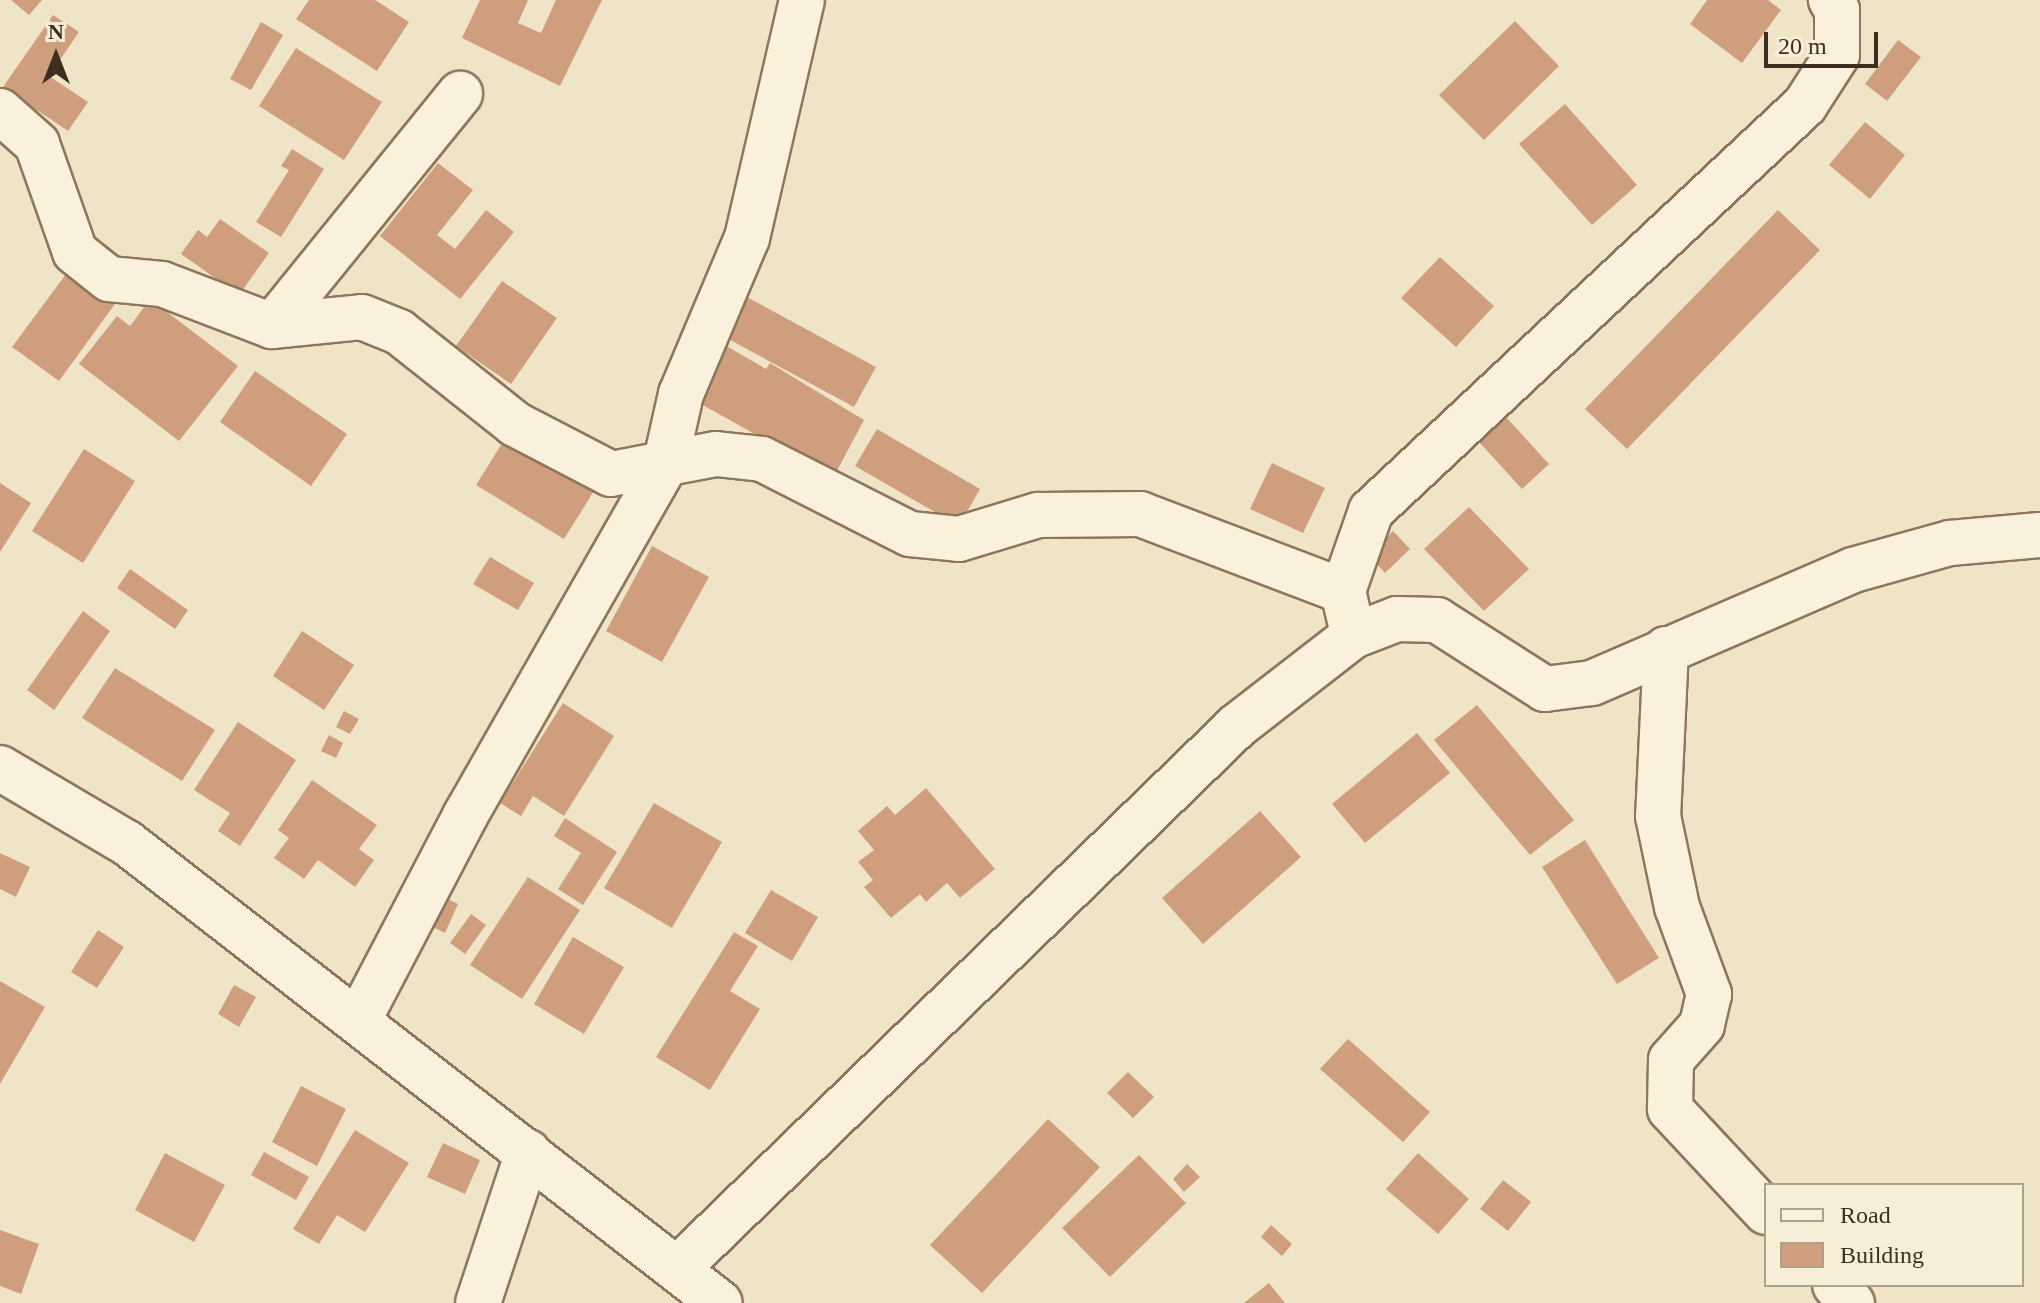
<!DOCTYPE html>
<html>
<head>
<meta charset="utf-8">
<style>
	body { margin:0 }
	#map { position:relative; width:2040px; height:1303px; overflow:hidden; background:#f0e4c8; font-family:"Times New Roman",serif }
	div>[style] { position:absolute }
	.building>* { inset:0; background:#cf9f7d }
	.roads { filter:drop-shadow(2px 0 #8d765c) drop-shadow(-2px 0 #8d765c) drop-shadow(0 2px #8d765c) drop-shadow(0 -2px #8d765c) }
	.street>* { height:44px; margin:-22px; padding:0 22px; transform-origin:22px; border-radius:22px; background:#faf1dc }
	.secondary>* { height:44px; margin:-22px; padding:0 22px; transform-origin:22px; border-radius:22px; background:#faf1dc }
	span { translate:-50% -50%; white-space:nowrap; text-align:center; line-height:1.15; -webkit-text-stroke:6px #f7eed8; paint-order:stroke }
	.legend { position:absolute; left:1764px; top:1183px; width:260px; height:104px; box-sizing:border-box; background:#f7eed8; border:2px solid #ada18e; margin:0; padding:10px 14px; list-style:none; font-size:24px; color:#3d2e20 }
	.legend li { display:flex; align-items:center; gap:16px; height:40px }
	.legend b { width:40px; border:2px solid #ada18e }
	.north { position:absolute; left:16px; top:16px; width:80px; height:80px; -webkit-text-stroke:6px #f7eed8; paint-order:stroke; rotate:0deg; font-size:22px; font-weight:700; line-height:32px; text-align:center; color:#3d2e20 }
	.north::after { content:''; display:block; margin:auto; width:28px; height:36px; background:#3d2e20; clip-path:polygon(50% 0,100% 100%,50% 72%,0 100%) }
	.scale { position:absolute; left:1764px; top:32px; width:114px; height:36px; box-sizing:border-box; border:4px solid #3d2e20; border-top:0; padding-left:10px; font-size:24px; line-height:28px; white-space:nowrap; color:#3d2e20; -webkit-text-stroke:6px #f7eed8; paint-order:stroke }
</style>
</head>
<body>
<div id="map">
	<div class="building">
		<i style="clip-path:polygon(11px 0,42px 0,29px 15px)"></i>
		<i style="clip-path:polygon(309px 0,375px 0,409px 22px,377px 71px,296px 19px)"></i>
		<i style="clip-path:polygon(480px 0,528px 0,518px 23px,541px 33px,556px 0,602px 0,560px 86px,462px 38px)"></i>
		<i style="clip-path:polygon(1707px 0,1768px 0,1781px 10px,1742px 63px,1690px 24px)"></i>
		<i style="clip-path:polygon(53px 15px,79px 32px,49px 76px,88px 102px,68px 131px,3px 87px)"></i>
		<i style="clip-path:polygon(1515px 21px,1559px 66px,1484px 140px,1439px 95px)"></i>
		<i style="clip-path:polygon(261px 22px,283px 35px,251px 90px,230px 79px)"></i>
		<i style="clip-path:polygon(1898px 40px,1921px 57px,1887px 101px,1865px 84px)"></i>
		<i style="clip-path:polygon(296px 48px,382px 102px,344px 160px,259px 106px)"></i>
		<i style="clip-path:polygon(1565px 104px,1637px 185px,1592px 225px,1519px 144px)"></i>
		<i style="clip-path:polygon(1865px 122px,1905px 155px,1870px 199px,1829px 165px)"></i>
		<i style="clip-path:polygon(292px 149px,324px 169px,281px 237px,256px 222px,289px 170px,281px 166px)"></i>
		<i style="clip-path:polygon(438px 163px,473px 190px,437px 235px,455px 249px,486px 210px,514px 232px,460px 299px,380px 236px)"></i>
		<i style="clip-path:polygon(1778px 210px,1820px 250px,1627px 449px,1585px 409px)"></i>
		<i style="clip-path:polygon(220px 219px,269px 253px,239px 295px,181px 254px,198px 230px,207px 237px)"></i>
		<i style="clip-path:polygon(1440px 257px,1494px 306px,1456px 347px,1401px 298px)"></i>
		<i style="clip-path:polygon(69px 270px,115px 304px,59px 381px,12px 347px)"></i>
		<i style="clip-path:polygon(502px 281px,557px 318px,511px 384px,456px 346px)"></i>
		<i style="clip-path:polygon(745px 296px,876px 367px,854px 407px,723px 336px)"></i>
		<i style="clip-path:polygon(150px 299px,238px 366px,179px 441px,79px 364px,117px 316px,130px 326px)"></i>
		<i style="clip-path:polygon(723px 344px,766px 369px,770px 363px,864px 420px,833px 478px,692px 399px)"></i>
		<i style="clip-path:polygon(255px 371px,347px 434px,311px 486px,220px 422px)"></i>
		<i style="clip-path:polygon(1506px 417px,1549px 464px,1522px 489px,1479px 442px)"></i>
		<i style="clip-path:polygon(877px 429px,980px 489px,959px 526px,855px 466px)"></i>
		<i style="clip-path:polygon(506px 437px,594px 491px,564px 539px,476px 485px)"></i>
		<i style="clip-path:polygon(84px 449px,135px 481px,83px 563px,32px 531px)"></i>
		<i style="clip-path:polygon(1272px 463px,1325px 488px,1303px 533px,1250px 509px)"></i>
		<i style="clip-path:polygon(0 483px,31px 503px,0 552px)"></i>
		<i style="clip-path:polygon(1469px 507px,1529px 569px,1484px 611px,1424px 549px)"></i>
		<i style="clip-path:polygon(1393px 531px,1410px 549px,1385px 573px,1368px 555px)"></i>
		<i style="clip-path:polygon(652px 546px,709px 577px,662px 662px,606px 631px)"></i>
		<i style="clip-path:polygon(490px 557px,534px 583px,518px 610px,473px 584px)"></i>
		<i style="clip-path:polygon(130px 569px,188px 610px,175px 629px,117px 588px)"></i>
		<i style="clip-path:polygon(83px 611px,110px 631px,54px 710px,27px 690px)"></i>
		<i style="clip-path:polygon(302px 631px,354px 665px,324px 710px,273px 676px)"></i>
		<i style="clip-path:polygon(115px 668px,215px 730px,182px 781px,82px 718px)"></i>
		<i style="clip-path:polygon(563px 703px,614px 736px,564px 816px,533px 796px,521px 816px,500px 803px)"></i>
		<i style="clip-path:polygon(1477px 705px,1574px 820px,1530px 855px,1434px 740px)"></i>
		<i style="clip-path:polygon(344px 711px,359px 719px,350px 734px,336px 727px)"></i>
		<i style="clip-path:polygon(238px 722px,296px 760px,240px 846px,218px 831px,230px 813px,194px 790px)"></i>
		<i style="clip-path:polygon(1417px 733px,1450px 773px,1365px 843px,1332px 804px)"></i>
		<i style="clip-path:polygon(329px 735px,343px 743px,336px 758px,321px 751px)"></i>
		<i style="clip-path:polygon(312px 780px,377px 825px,359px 849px,374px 860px,355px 887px,318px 860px,304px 879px,274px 858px,289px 838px,278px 830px)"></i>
		<i style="clip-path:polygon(926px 788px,995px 869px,960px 898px,947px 883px,926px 902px,920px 894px,891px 918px,864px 887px,873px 880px,858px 862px,874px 850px,858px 831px,887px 806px,895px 815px)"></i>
		<i style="clip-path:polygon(654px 803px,722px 842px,672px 928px,604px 888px)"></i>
		<i style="clip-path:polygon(1260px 811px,1301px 857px,1203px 944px,1162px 898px)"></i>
		<i style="clip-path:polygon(565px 818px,617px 852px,583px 905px,558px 889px,581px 853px,554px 836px)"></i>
		<i style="clip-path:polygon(1585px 840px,1659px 958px,1617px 984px,1542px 867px)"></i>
		<i style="clip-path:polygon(0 853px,30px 867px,16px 897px,0 889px)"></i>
		<i style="clip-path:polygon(528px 877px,580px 910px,522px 999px,470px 965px)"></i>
		<i style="clip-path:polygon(771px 890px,818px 917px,792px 961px,745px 933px)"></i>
		<i style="clip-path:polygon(440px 895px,458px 904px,445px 933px,426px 924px)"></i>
		<i style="clip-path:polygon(471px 914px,486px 925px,465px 954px,450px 943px)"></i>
		<i style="clip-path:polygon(98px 930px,124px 947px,97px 988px,71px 972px)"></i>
		<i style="clip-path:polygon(734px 932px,758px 946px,730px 991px,760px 1009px,710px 1090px,656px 1057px)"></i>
		<i style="clip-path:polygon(573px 937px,624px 967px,584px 1034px,534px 1004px)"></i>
		<i style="clip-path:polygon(0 981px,45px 1007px,0 1084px)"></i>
		<i style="clip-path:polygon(234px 985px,256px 997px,239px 1027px,218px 1014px)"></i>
		<i style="clip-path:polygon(1348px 1039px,1430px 1112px,1403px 1142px,1320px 1069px)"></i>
		<i style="clip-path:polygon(1128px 1072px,1154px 1097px,1133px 1118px,1107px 1093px)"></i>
		<i style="clip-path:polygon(301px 1086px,346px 1109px,317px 1166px,272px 1142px)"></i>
		<i style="clip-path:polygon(1048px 1119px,1100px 1167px,982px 1293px,930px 1245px)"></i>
		<i style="clip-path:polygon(355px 1130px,409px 1163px,365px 1232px,337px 1215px,319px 1244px,293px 1229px)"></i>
		<i style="clip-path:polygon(443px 1143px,480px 1160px,465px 1194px,427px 1177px)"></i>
		<i style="clip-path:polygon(264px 1152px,309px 1177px,296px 1200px,251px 1175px)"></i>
		<i style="clip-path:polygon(165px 1153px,225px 1185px,194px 1242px,135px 1210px)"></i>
		<i style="clip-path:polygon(1418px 1153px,1469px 1199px,1438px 1234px,1386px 1189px)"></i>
		<i style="clip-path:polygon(1139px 1155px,1186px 1203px,1110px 1277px,1062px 1228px)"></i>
		<i style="clip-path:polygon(1187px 1164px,1200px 1177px,1184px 1192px,1173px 1179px)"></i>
		<i style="clip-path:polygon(1503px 1180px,1531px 1202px,1508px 1231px,1480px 1209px)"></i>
		<i style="clip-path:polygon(1271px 1225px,1292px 1244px,1282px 1256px,1261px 1237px)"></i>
		<i style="clip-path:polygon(0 1230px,39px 1244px,21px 1294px,0 1286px)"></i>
		<i style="clip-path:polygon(1269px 1283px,1285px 1303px,1244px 1303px)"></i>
	</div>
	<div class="roads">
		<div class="street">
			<i style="left:0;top:111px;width:50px;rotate:41.7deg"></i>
			<i style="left:37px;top:144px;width:114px;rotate:70.6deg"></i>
			<i style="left:75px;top:252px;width:43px;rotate:38.5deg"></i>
			<i style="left:109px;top:279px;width:53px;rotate:5.4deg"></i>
			<i style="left:162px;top:284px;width:118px;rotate:20.9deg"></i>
			<i style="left:272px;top:326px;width:90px;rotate:-5.7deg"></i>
			<i style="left:362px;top:317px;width:40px;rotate:22deg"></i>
			<i style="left:399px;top:332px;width:148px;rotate:38.4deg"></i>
			<i style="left:515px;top:424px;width:108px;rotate:27.5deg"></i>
			<i style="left:611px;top:474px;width:107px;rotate:-10.8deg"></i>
			<i style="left:716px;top:454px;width:46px;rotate:6.2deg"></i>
			<i style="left:762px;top:459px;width:166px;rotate:26.9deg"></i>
			<i style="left:910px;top:534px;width:49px;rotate:5.8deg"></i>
			<i style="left:959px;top:539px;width:83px;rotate:-16.9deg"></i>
			<i style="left:1038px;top:515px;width:102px;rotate:-0.6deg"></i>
			<i style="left:1140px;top:514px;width:217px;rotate:20.8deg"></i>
			<i style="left:272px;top:326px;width:299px;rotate:-51deg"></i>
			<i style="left:1350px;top:621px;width:31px;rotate:-103deg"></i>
			<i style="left:1343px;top:591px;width:85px;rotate:-70.7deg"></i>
			<i style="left:1371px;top:511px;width:594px;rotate:-43.09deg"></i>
			<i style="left:1805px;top:105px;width:59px;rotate:-57.4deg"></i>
			<i style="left:1837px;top:55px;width:45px;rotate:-90deg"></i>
			<i style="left:1837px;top:10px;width:12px;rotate:-121deg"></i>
			<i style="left:1666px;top:649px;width:167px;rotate:92.7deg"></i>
			<i style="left:1658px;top:816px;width:93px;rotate:78.2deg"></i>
			<i style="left:1677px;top:907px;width:93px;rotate:69.8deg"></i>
			<i style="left:1709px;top:994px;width:32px;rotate:103deg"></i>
			<i style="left:1702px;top:1025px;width:47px;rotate:131.5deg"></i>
			<i style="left:1671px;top:1060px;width:49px;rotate:91.2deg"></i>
			<i style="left:1670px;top:1109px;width:141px;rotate:47deg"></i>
			<i style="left:359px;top:1019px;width:229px;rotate:-62.4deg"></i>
			<i style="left:465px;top:816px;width:404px;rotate:-60.3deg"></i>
			<i style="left:665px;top:465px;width:73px;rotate:-77.3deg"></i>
			<i style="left:681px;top:394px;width:169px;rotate:-67.1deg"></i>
			<i style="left:747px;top:238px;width:244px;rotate:-77deg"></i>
			<i style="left:679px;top:1267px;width:777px;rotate:-44.11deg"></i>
			<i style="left:1237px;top:726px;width:147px;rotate:-37.8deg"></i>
			<i style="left:1353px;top:636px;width:47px;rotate:-21.1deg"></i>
			<i style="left:1397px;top:619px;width:40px;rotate:1.4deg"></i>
			<i style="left:1437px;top:620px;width:128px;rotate:32.6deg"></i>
			<i style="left:1545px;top:689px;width:47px;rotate:-7.3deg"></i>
			<i style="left:1592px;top:683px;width:284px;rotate:-23.4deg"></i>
			<i style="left:1853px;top:570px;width:101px;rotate:-15.6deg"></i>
			<i style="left:1950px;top:543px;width:90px;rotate:-5.1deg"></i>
			<i style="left:1835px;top:1285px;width:25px;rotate:47deg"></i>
			<i style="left:478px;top:1303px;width:159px;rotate:-71.7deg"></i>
		</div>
		<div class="secondary">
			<i style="left:0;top:768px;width:147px;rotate:30.6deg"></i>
			<i style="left:127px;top:843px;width:750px;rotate:37.8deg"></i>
		</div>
	</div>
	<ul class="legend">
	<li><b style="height:10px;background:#faf1dc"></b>Road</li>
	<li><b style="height:22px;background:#cf9f7d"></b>Building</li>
	</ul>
	<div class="north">N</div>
	<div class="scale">20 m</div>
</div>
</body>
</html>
